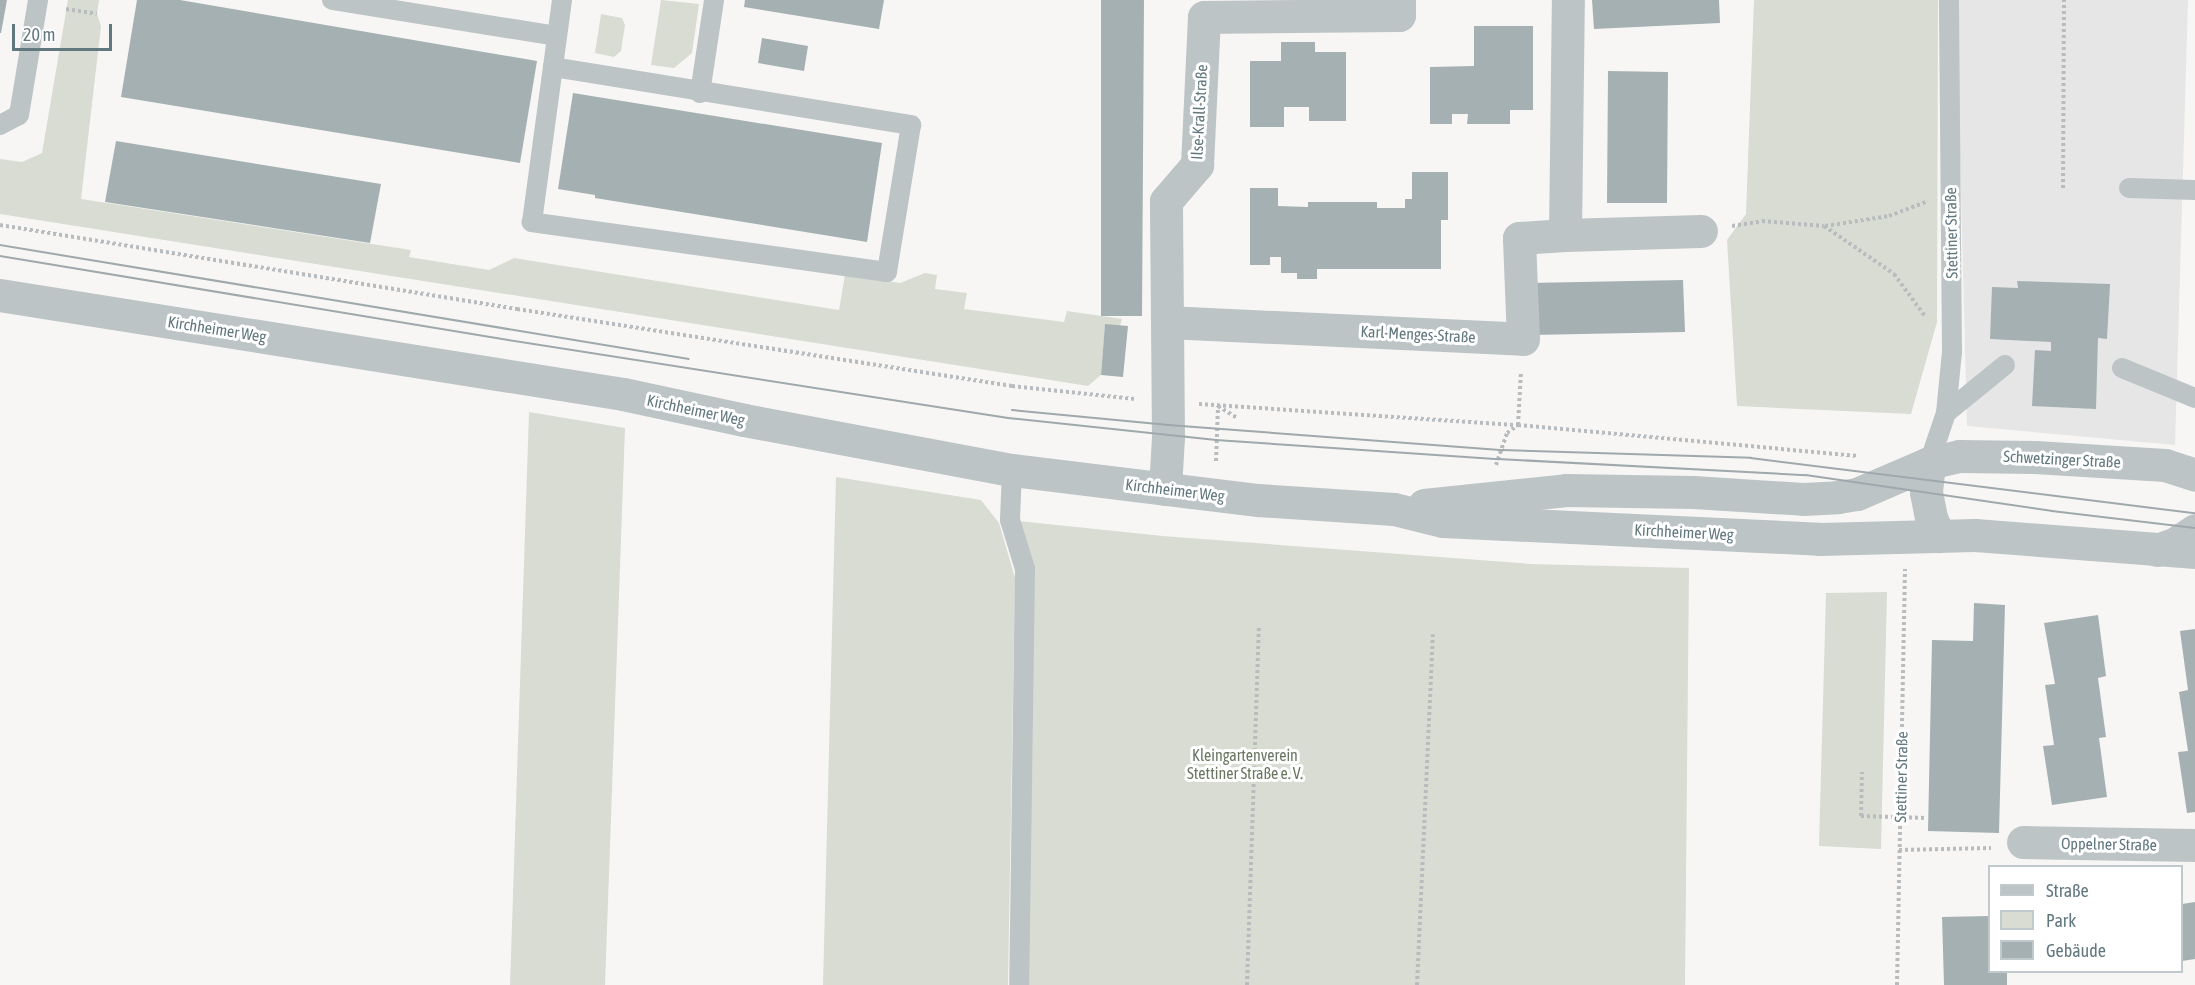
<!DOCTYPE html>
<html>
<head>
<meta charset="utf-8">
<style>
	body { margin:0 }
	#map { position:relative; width:2195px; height:985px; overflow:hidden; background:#f7f6f4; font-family:"Asap Condensed",sans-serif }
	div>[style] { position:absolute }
	.built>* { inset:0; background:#e5e6e5 }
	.green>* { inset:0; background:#d8dcd3 }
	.building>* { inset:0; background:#a5b0b3 }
	.path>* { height:4px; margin-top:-2px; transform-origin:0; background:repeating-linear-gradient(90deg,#b8bcbe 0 3px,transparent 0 6px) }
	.service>* { height:20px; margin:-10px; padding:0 10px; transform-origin:10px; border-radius:10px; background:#bdc4c6 }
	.minor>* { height:33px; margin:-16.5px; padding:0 16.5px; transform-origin:16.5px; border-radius:16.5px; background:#bdc4c6 }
	.tertiary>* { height:33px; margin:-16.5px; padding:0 16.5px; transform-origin:16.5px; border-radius:16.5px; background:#bdc4c6 }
	.tram>* { height:1.5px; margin:-0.75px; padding:0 0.75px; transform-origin:0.75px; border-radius:0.75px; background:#9fa8ac }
	.path-bridge>* { height:4px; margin-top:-2px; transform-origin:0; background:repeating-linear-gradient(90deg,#b8bcbe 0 3px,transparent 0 6px) }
	span { translate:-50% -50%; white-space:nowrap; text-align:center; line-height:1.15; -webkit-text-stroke:6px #fff; paint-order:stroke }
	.street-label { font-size:16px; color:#62787f }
	.park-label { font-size:16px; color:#697761 }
	.legend { position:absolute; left:1988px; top:865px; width:195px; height:108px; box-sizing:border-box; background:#fff; border:2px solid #c0c9cc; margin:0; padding:8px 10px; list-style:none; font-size:18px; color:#62787f }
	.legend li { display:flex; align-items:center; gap:12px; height:30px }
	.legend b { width:30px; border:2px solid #c0c9cc }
	.scale { position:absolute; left:12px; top:24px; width:100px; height:27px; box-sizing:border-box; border:3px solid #62787f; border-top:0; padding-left:8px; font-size:18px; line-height:21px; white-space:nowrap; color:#62787f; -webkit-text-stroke:4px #fff; paint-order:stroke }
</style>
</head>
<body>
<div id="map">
	<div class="built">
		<i style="clip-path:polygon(1956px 0,2188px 0,2175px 445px,1967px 426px)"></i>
	</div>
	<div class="green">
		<i style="clip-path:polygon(68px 0,99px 0,97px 14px,101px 26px,81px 199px,411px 250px,409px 257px,489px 270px,514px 258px,839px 310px,845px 275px,900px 283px,925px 273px,937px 275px,935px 289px,967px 293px,964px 309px,1064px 322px,1067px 311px,1122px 319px,1120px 326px,1105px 325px,1101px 375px,1088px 386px,0 214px,0 159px,22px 162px,42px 153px)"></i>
		<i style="clip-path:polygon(661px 0,699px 4px,692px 53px,674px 68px,651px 65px)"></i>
		<i style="clip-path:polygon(1754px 0,1938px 0,1937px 322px,1911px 414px,1737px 406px,1727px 240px,1746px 214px)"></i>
		<i style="clip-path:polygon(601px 14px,622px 18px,625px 25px,621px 51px,614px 57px,595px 53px)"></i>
		<i style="clip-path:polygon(529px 412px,625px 428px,605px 985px,510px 985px)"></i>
		<i style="clip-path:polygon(836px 477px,981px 500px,999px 523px,1015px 578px,1008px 985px,823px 985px)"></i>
		<i style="clip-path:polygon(1010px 520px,1163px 536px,1531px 564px,1689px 568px,1685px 985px,1019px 985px,1025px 569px)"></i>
		<i style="clip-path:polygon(1887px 592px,1881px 849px,1819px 846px,1826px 593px)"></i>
	</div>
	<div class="building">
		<i style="clip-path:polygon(0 0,7px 0,1px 33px,0 33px)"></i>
		<i style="clip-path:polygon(137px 0,180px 0,537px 61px,520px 163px,121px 97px)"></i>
		<i style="clip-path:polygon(745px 0,884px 0,879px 29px,744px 7px)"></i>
		<i style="clip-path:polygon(1101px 0,1144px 0,1142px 316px,1101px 316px)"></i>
		<i style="clip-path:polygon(1592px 0,1719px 0,1720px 23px,1594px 29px)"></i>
		<i style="clip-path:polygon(1474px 26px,1533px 26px,1533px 110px,1510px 110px,1510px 124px,1467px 124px,1468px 114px,1452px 114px,1452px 124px,1430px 124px,1430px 67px,1474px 66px)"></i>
		<i style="clip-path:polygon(762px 38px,808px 46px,804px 71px,758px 63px)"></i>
		<i style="clip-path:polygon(1281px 42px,1315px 42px,1315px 52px,1346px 52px,1346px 121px,1309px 121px,1309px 107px,1284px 107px,1284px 127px,1250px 127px,1250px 61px,1281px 61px)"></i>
		<i style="clip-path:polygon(1608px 71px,1668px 72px,1667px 203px,1607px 203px)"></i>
		<i style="clip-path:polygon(573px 93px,882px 143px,867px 242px,595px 198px,595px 195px,558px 189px)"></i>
		<i style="clip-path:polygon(116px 141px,381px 184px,370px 243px,105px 202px)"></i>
		<i style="clip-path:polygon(1412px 172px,1448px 172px,1448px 220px,1441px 220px,1441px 269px,1317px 269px,1317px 279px,1297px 279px,1297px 273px,1281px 273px,1281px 257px,1270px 257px,1270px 265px,1250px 265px,1250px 188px,1278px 188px,1278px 206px,1308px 207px,1308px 202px,1377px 202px,1377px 208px,1405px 208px,1405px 199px,1412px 199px)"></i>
		<i style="clip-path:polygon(1683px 280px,1685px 332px,1530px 335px,1528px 283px)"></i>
		<i style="clip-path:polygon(2017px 281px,2110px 284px,2107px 339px,2098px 338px,2096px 409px,2032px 406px,2035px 350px,2051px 351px,2051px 342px,1990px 339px,1992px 287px,2018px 288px)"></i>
		<i style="clip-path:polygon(1105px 324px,1128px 326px,1123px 377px,1101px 375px)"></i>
		<i style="clip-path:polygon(1974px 603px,2005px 605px,1999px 833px,1928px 831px,1932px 640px,1973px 641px)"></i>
		<i style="clip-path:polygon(2098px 615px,2106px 676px,2098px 678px,2106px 737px,2099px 738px,2107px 797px,2052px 805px,2043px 746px,2054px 745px,2045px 685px,2055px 684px,2044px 623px)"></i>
		<i style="clip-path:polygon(2195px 629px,2195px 812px,2187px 813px,2178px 752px,2188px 751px,2179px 692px,2188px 690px,2180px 631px)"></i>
		<i style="clip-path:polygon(2195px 902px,2195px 959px,2182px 961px,2182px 904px)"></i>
		<i style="clip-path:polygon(1989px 916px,1989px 972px,2007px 972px,2007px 985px,1944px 985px,1942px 917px)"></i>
	</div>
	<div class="path">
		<i style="left:66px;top:9px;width:31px;rotate:9deg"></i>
		<i style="left:2063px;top:188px;width:188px;rotate:-89.7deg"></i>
		<i style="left:0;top:225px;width:524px;rotate:9.23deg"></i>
		<i style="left:517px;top:309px;width:501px;rotate:8.84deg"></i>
		<i style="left:1012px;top:386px;width:124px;rotate:6deg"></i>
		<i style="left:1732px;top:226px;width:30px;rotate:-9deg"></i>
		<i style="left:1762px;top:221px;width:62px;rotate:4.6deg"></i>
		<i style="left:1824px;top:226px;width:85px;rotate:34.4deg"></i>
		<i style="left:1894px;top:274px;width:52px;rotate:53.6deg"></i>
		<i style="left:1825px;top:226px;width:65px;rotate:-8.9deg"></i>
		<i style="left:1889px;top:216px;width:39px;rotate:-21deg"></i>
		<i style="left:1199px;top:404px;width:320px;rotate:3.8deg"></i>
		<i style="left:1518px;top:425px;width:341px;rotate:5.2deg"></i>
		<i style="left:1218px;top:406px;width:22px;rotate:32deg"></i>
		<i style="left:1216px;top:461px;width:55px;rotate:-87.9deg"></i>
		<i style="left:1496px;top:465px;width:34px;rotate:-71deg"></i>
		<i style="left:1507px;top:433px;width:14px;rotate:-36deg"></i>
		<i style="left:1518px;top:425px;width:53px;rotate:-86.8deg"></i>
		<i style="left:1861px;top:816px;width:44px;rotate:-88.7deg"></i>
		<i style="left:1899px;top:850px;width:92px;rotate:-1.2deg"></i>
		<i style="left:1247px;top:985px;width:360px;rotate:-88.1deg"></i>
		<i style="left:1417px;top:985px;width:351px;rotate:-87.4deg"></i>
		<i style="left:1897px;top:985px;width:416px;rotate:-88.9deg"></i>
	</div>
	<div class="service">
		<i style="left:332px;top:0;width:227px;rotate:9.1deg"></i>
		<i style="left:553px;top:67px;width:363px;rotate:9.2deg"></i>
		<i style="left:911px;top:125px;width:149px;rotate:99.3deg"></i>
		<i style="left:887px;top:272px;width:359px;rotate:-172deg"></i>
		<i style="left:532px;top:222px;width:224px;rotate:-82.3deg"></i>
		<i style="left:700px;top:93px;width:94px;rotate:-81.4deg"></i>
		<i style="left:0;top:125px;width:21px;rotate:-28deg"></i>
		<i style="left:19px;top:115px;width:117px;rotate:-80.6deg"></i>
		<i style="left:2129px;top:188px;width:66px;rotate:1.7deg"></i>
		<i style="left:2122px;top:368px;width:79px;rotate:22.3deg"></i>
		<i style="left:1946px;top:413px;width:76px;rotate:-39.1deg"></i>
		<i style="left:1929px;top:463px;width:53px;rotate:-71.2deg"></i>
		<i style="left:1946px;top:413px;width:61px;rotate:-84.4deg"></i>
		<i style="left:1952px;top:352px;width:352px;rotate:-90.5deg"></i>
		<i style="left:1012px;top:470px;width:50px;rotate:92.3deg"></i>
		<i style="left:1010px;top:520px;width:51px;rotate:73deg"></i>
		<i style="left:1025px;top:569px;width:416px;rotate:90.8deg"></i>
	</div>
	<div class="minor">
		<i style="left:1565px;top:235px;width:136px;rotate:-1.7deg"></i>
		<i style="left:1167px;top:322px;width:356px;rotate:2.7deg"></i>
		<i style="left:1523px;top:339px;width:101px;rotate:-92.3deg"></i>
		<i style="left:1519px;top:238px;width:46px;rotate:-3.7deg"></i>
		<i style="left:1565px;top:235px;width:235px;rotate:-89.3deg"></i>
		<i style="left:1929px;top:463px;width:29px;rotate:96deg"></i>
		<i style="left:1926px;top:492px;width:26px;rotate:79deg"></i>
		<i style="left:1931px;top:518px;width:20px;rotate:66deg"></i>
		<i style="left:1165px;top:489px;width:52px;rotate:-86.7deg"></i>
		<i style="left:1168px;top:437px;width:236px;rotate:-90.5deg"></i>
		<i style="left:1166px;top:201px;width:48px;rotate:-49.3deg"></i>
		<i style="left:1197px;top:165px;width:148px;rotate:-87.3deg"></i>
		<i style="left:1204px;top:17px;width:195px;rotate:-0.6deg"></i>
		<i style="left:1399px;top:15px;width:15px;rotate:-90deg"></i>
		<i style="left:2157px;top:550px;width:20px;rotate:-20deg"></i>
		<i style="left:2176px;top:543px;width:23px;rotate:-34deg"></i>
		<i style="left:2023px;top:842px;width:172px;rotate:1deg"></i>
	</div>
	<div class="tertiary">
		<i style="left:0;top:295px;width:631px;rotate:9.03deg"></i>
		<i style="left:623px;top:394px;width:124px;rotate:12.1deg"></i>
		<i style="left:744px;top:420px;width:273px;rotate:10.6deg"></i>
		<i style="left:1012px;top:470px;width:248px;rotate:7deg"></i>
		<i style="left:1258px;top:500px;width:136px;rotate:3.8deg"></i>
		<i style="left:1394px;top:509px;width:50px;rotate:13.8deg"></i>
		<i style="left:1443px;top:521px;width:376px;rotate:2.7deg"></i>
		<i style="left:1819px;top:539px;width:156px;rotate:-1.5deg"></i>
		<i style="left:1975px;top:535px;width:221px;rotate:4.4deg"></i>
		<i style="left:1424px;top:505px;width:143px;rotate:-6deg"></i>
		<i style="left:1566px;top:490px;width:127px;rotate:0.9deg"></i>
		<i style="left:1693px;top:492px;width:110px;rotate:3.6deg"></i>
		<i style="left:1803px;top:499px;width:35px;rotate:-3deg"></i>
		<i style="left:1838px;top:497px;width:19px;rotate:-9deg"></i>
		<i style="left:1857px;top:494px;width:78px;rotate:-23.3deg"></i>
		<i style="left:1929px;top:463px;width:31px;rotate:-13deg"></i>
		<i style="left:1959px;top:456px;width:76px;rotate:0.8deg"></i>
		<i style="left:2035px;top:457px;width:130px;rotate:3.5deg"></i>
		<i style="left:2165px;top:465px;width:32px;rotate:18deg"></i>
	</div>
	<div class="tram">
		<i style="left:0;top:245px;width:698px;rotate:9.39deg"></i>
		<i style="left:0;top:256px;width:515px;rotate:9.39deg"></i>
		<i style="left:508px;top:340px;width:506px;rotate:8.87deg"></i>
		<i style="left:1008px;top:418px;width:209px;rotate:6deg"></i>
		<i style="left:1216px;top:440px;width:283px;rotate:3.9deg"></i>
		<i style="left:1498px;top:459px;width:308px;rotate:3deg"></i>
		<i style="left:1806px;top:475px;width:249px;rotate:8.3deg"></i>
		<i style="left:2052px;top:511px;width:144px;rotate:6.8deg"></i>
		<i style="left:1012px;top:410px;width:157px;rotate:5.5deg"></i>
		<i style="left:1168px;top:425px;width:336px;rotate:4.3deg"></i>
		<i style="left:1503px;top:450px;width:248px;rotate:1.8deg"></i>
		<i style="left:1751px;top:458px;width:447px;rotate:7.1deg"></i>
	</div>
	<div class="path-bridge">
		<i style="left:1861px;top:816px;width:66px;rotate:1.7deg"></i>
	</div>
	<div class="street-label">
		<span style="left:1199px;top:112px;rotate:-87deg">Ilse-Krall-Straße</span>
		<span style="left:1951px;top:233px;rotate:-91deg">Stettiner Straße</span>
		<span style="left:217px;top:329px;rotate:9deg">Kirchheimer Weg</span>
		<span style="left:1418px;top:334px;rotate:3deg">Karl-Menges-Straße</span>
		<span style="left:696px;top:410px;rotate:12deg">Kirchheimer Weg</span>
		<span style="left:2062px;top:459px;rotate:3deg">Schwetzinger Straße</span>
		<span style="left:1175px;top:490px;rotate:7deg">Kirchheimer Weg</span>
		<span style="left:1684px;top:532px;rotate:3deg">Kirchheimer Weg</span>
		<span style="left:1901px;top:777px;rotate:-89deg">Stettiner Straße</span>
		<span style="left:2109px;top:844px;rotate:1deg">Oppelner Straße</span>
	</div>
	<div class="park-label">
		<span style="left:1245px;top:764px">Kleingartenverein<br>Stettiner Straße e. V.</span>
	</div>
	<ul class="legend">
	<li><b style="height:8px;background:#bdc4c6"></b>Straße</li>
	<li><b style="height:16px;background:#d8dcd3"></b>Park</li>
	<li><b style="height:16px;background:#a5b0b3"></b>Gebäude</li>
	</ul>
	<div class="scale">20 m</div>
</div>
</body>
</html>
